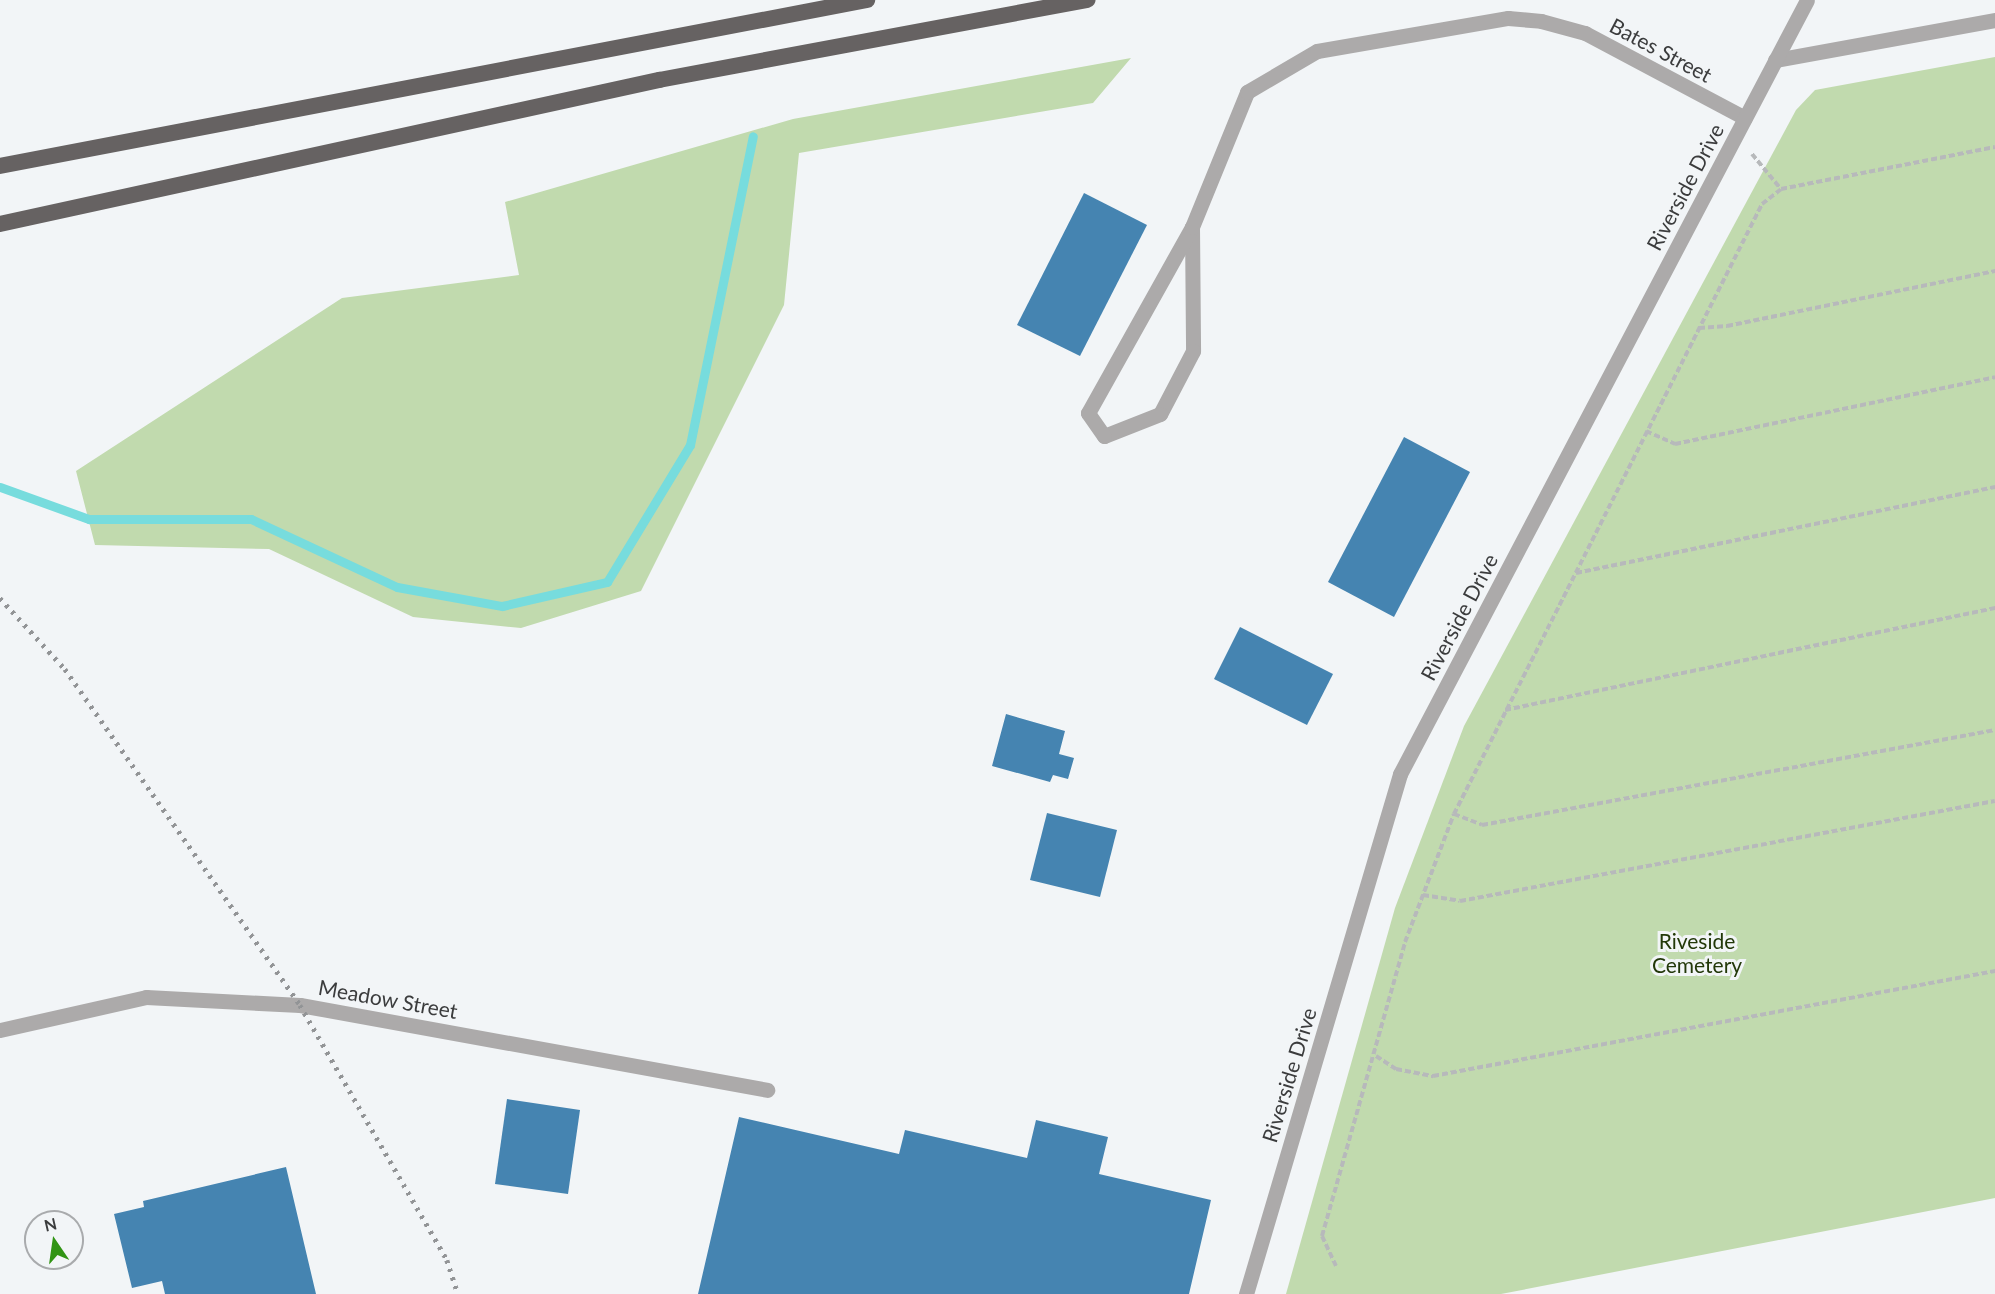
<!DOCTYPE html>
<html>
<head>
<meta charset="utf-8">
<style>
	body { margin:0 }
	#map { position:relative; width:1995px; height:1294px; overflow:hidden; background:#f2f5f7; font-family:Lato,sans-serif }
	div>[style] { position:absolute }
	.green>* { inset:0; background:#c1daae }
	.stream>* { height:9px; margin:-4.5px; padding:0 4.5px; transform-origin:4.5px; border-radius:4.5px; background:#77dcdd }
	.building>* { inset:0; background:#4584b1 }
	.path>* { height:4px; margin-top:-2px; transform-origin:0; background:repeating-linear-gradient(90deg,#b7b9bb 0 6px,transparent 0 9px) }
	.service>* { height:15px; margin:-7.5px; padding:0 7.5px; transform-origin:7.5px; border-radius:7.5px; background:#acaaaa }
	.minor>* { height:15px; margin:-7.5px; padding:0 7.5px; transform-origin:7.5px; border-radius:7.5px; background:#acaaaa }
	.tertiary>* { height:15px; margin:-7.5px; padding:0 7.5px; transform-origin:7.5px; border-radius:7.5px; background:#acaaaa }
	.trunk>* { height:16px; margin:-8px; padding:0 8px; transform-origin:8px; border-radius:8px; background:#666262 }
	.rail>* { height:4.5px; margin-top:-2.25px; transform-origin:0; background:repeating-linear-gradient(90deg,#929496 0 3px,transparent 0 9px) }
	span { translate:-50% -50%; white-space:nowrap; text-align:center; line-height:1.15; -webkit-text-stroke:6px #f2f5f7; paint-order:stroke }
	.street-label { font-size:21px; color:#3b3c3d }
	.park-label { font-size:21px; color:#223809 }
	.north { position:absolute; left:24px; top:1210px; width:60px; height:60px; box-sizing:border-box; background:#f2f5f7; border:2px solid #a9abad; border-radius:50%; rotate:347deg; font-size:16px; font-weight:700; line-height:24px; text-align:center; color:#3b3c3d }
	.north::after { content:''; display:block; margin:auto; width:21px; height:27px; background:#319414; clip-path:polygon(50% 0,100% 100%,50% 72%,0 100%) }
</style>
</head>
<body>
<div id="map">
	<div class="green">
		<i style="clip-path:polygon(1995px 57px,1995px 1198px,1501px 1294px,1286px 1294px,1395px 908px,1464px 726px,1796px 110px,1815px 90px)"></i>
		<i style="clip-path:polygon(1131px 58px,1093px 103px,799px 153px,784px 305px,641px 591px,521px 628px,413px 617px,269px 549px,95px 545px,76px 471px,342px 298px,519px 275px,505px 202px,793px 119px)"></i>
	</div>
	<div class="stream">
		<i style="left:0;top:487px;width:95px;rotate:19.8deg"></i>
		<i style="left:89px;top:519px;width:162px"></i>
		<i style="left:251px;top:519px;width:161px;rotate:25deg"></i>
		<i style="left:397px;top:587px;width:107px;rotate:10.3deg"></i>
		<i style="left:502px;top:606px;width:108px;rotate:-12.9deg"></i>
		<i style="left:607px;top:582px;width:160px;rotate:-58.8deg"></i>
		<i style="left:690px;top:445px;width:315px;rotate:-78.5deg"></i>
	</div>
	<div class="building">
		<i style="clip-path:polygon(1084px 193px,1147px 225px,1080px 356px,1017px 325px)"></i>
		<i style="clip-path:polygon(1404px 437px,1470px 472px,1394px 617px,1328px 582px)"></i>
		<i style="clip-path:polygon(1240px 627px,1333px 674px,1307px 725px,1214px 679px)"></i>
		<i style="clip-path:polygon(1006px 714px,1065px 731px,1059px 754px,1074px 758px,1068px 779px,1053px 775px,1050px 782px,992px 766px)"></i>
		<i style="clip-path:polygon(1047px 813px,1117px 830px,1100px 897px,1030px 880px)"></i>
		<i style="clip-path:polygon(507px 1099px,580px 1110px,568px 1194px,495px 1184px)"></i>
		<i style="clip-path:polygon(739px 1117px,899px 1154px,905px 1130px,1027px 1158px,1036px 1120px,1108px 1137px,1099px 1174px,1211px 1200px,1189px 1294px,698px 1294px)"></i>
		<i style="clip-path:polygon(286px 1167px,316px 1294px,165px 1294px,162px 1281px,132px 1288px,114px 1214px,144px 1207px,143px 1201px)"></i>
	</div>
	<div class="path">
		<i style="left:1752px;top:154px;width:45px;rotate:50.4deg"></i>
		<i style="left:1781px;top:189px;width:218px;rotate:-11.1deg"></i>
		<i style="left:1699px;top:328px;width:28px;rotate:-4deg"></i>
		<i style="left:1727px;top:326px;width:274px;rotate:-11.6deg"></i>
		<i style="left:1646px;top:431px;width:32px;rotate:24deg"></i>
		<i style="left:1675px;top:444px;width:327px;rotate:-11.8deg"></i>
		<i style="left:1576px;top:573px;width:428px;rotate:-11.6deg"></i>
		<i style="left:1505px;top:710px;width:501px;rotate:-11.76deg"></i>
		<i style="left:1454px;top:814px;width:30px;rotate:21deg"></i>
		<i style="left:1482px;top:825px;width:522px;rotate:-10.49deg"></i>
		<i style="left:1423px;top:895px;width:37px;rotate:9deg"></i>
		<i style="left:1460px;top:901px;width:544px;rotate:-10.59deg"></i>
		<i style="left:1376px;top:1056px;width:24px;rotate:33deg"></i>
		<i style="left:1396px;top:1069px;width:38px;rotate:11deg"></i>
		<i style="left:1433px;top:1076px;width:572px;rotate:-10.58deg"></i>
		<i style="left:1336px;top:1266px;width:33px;rotate:-115deg"></i>
		<i style="left:1322px;top:1236px;width:305px;rotate:-74.2deg"></i>
		<i style="left:1405px;top:942px;width:137px;rotate:-69.1deg"></i>
		<i style="left:1454px;top:814px;width:683px;rotate:-63.21deg"></i>
		<i style="left:1762px;top:204px;width:24px;rotate:-38deg"></i>
	</div>
	<div class="service">
		<i style="left:1192px;top:227px;width:124px;rotate:89.5deg"></i>
		<i style="left:1193px;top:351px;width:71px;rotate:117.6deg"></i>
		<i style="left:1160px;top:414px;width:60px;rotate:158.6deg"></i>
		<i style="left:1104px;top:436px;width:28px;rotate:-125deg"></i>
		<i style="left:1088px;top:413px;width:213px;rotate:-60.8deg"></i>
	</div>
	<div class="minor">
		<i style="left:1775px;top:60px;width:224px;rotate:-10.3deg"></i>
		<i style="left:1192px;top:227px;width:146px;rotate:-67.8deg"></i>
		<i style="left:1247px;top:92px;width:81px;rotate:-30.4deg"></i>
		<i style="left:1317px;top:51px;width:194px;rotate:-9.8deg"></i>
		<i style="left:1508px;top:18px;width:33px;rotate:5deg"></i>
		<i style="left:1541px;top:21px;width:46px;rotate:15.3deg"></i>
		<i style="left:1585px;top:33px;width:181px;rotate:28deg"></i>
		<i style="left:0;top:1030px;width:150px;rotate:-12.7deg"></i>
		<i style="left:146px;top:997px;width:154px;rotate:3deg"></i>
		<i style="left:300px;top:1005px;width:475px;rotate:10.3deg"></i>
	</div>
	<div class="tertiary">
		<i style="left:1246px;top:1294px;width:542px;rotate:-73.5deg"></i>
		<i style="left:1400px;top:774px;width:874px;rotate:-62.26deg"></i>
	</div>
	<div class="trunk">
		<i style="left:0;top:166px;width:883px;rotate:-10.84deg"></i>
		<i style="left:0;top:224px;width:675px;rotate:-12.33deg"></i>
		<i style="left:659px;top:80px;width:436px;rotate:-10.6deg"></i>
	</div>
	<div class="rail">
		<i style="left:0;top:598px;width:96px;rotate:47.5deg"></i>
		<i style="left:65px;top:669px;width:410px;rotate:55deg"></i>
		<i style="left:300px;top:1005px;width:294px;rotate:60deg"></i>
		<i style="left:447px;top:1260px;width:36px;rotate:72deg"></i>
	</div>
	<div class="street-label">
		<span style="left:1661px;top:50px;rotate:28deg">Bates Street</span>
		<span style="left:1685px;top:187px;rotate:-62deg">Riverside Drive</span>
		<span style="left:1459px;top:617px;rotate:-62deg">Riverside Drive</span>
		<span style="left:388px;top:999px;rotate:10deg">Meadow Street</span>
		<span style="left:1289px;top:1075px;rotate:-73deg">Riverside Drive</span>
	</div>
	<div class="park-label">
		<span style="left:1697px;top:953px">Riveside<br>Cemetery</span>
	</div>
	<div class="north">N</div>
</div>
</body>
</html>
